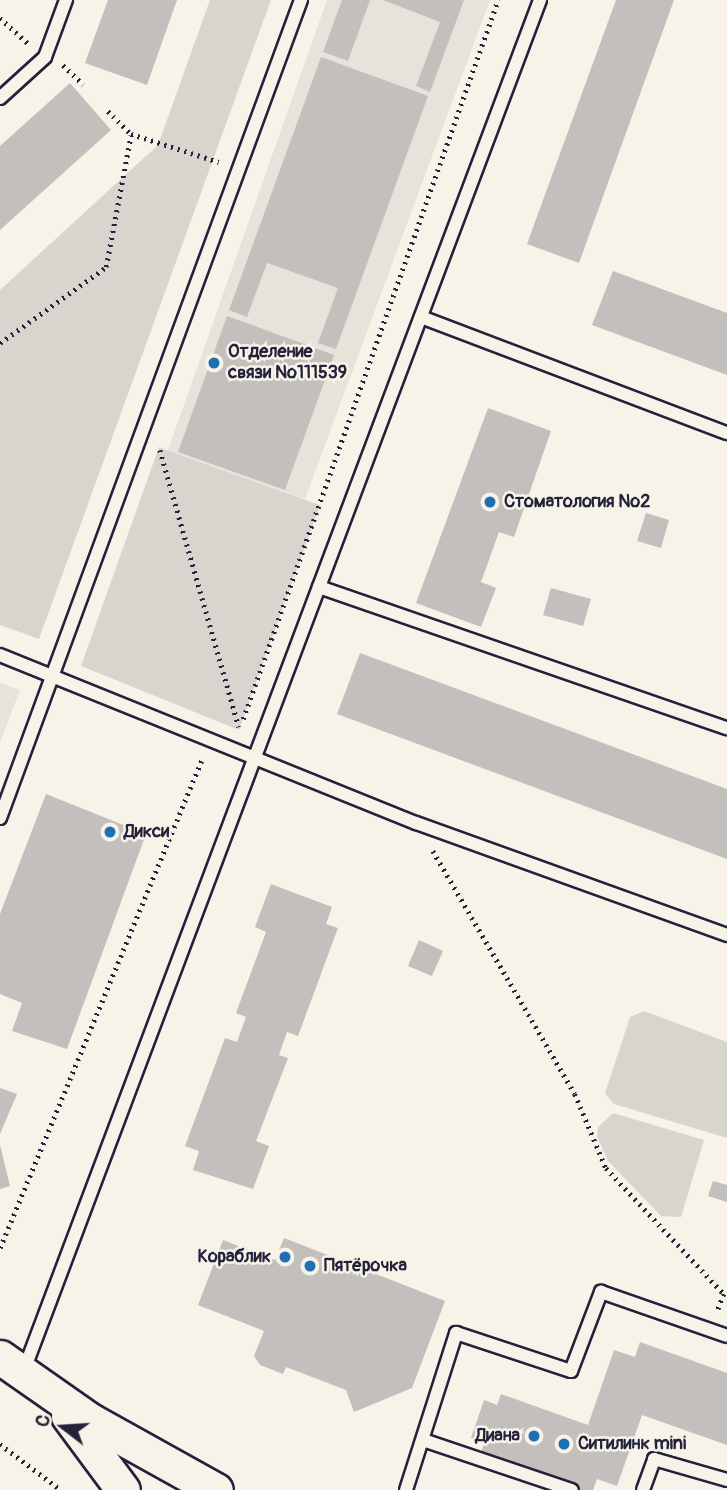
<!DOCTYPE html>
<html>
<head>
<meta charset="utf-8">
<style>
	body { margin:0 }
	#map { position:relative; width:727px; height:1490px; overflow:hidden; background:#f7f3e8; font-family:Pangolin,sans-serif }
	div>[style] { position:absolute }
	.built>* { inset:0; background:#e7e3db }
	.green>* { inset:0; background:#d8d5cf }
	.building>* { inset:0; background:#c2bfbd }
	.path>* { height:4.5px; margin-top:-2.25px; transform-origin:0; background:repeating-linear-gradient(90deg,#22223b 0 2px,transparent 0 7px) }
	.roads { filter:drop-shadow(2px 0 #22223b) drop-shadow(-2px 0 #22223b) drop-shadow(0 2px #22223b) drop-shadow(0 -2px #22223b) }
	.lane>* { height:12px; margin:-6px; padding:0 6px; transform-origin:6px; border-radius:6px; background:#f7f3e8 }
	.secondary>* { height:33px; margin:-16.5px; padding:0 16.5px; transform-origin:16.5px; border-radius:16.5px; background:#f7f3e8 }
	.dots>* { width:19px; height:19px; translate:-50% -50%; box-sizing:border-box; border:4px solid #f7f3e8; border-radius:50% }
	span { translate:-50% -50%; white-space:nowrap; text-align:center; line-height:1.15; -webkit-text-stroke:5px #f7f3e8; paint-order:stroke }
	.poi-label { font-size:18px; color:#22223b; font-weight:700 }
	.left { translate:0 -50%; text-align:left }
	.right { translate:-100% -50%; text-align:right }
	.north { position:absolute; left:28px; top:1392px; width:70px; height:70px; -webkit-text-stroke:5px #f7f3e8; paint-order:stroke; rotate:287deg; font-size:19px; font-weight:700; line-height:28px; text-align:center; color:#22223b }
	.north::after { content:''; display:block; margin:auto; width:24px; height:32px; background:#22223b; clip-path:polygon(50% 0,100% 100%,50% 72%,0 100%) }
</style>
</head>
<body>
<div id="map">
	<div class="built">
		<i style="clip-path:polygon(327px 0,490px 0,305px 499px,168px 450px)"></i>
		<i style="clip-path:polygon(0 683px,20px 690px,0 743px)"></i>
	</div>
	<div class="green">
		<i style="clip-path:polygon(210px 0,271px 0,39px 639px,0 625px,0 290px,158px 145px)"></i>
		<i style="clip-path:polygon(159px 447px,320px 505px,239px 730px,81px 666px)"></i>
		<i style="clip-path:polygon(644px 1011px,727px 1042px,727px 1138px,614px 1104px,605px 1093px,630px 1017px)"></i>
		<i style="clip-path:polygon(613px 1113px,704px 1140px,681px 1217px,661px 1216px,608px 1161px,597px 1137px,598px 1127px)"></i>
	</div>
	<div class="building">
		<i style="clip-path:polygon(108px 0,177px 0,147px 85px,85px 63px)"></i>
		<i style="clip-path:polygon(342px 0,370px 0,348px 61px,323px 52px)"></i>
		<i style="clip-path:polygon(383px 0,464px 0,430px 92px,416px 86px,440px 22px)"></i>
		<i style="clip-path:polygon(616px 0,674px 0,579px 263px,527px 244px)"></i>
		<i style="clip-path:polygon(321px 57px,428px 96px,336px 349px,318px 343px,338px 288px,267px 263px,247px 317px,229px 310px)"></i>
		<i style="clip-path:polygon(70px 83px,111px 130px,0 230px,0 146px)"></i>
		<i style="clip-path:polygon(613px 271px,727px 313px,727px 375px,592px 325px)"></i>
		<i style="clip-path:polygon(227px 316px,334px 355px,285px 490px,178px 452px)"></i>
		<i style="clip-path:polygon(488px 408px,551px 431px,514px 537px,499px 532px,481px 582px,496px 588px,481px 627px,416px 603px)"></i>
		<i style="clip-path:polygon(646px 513px,669px 520px,661px 548px,637px 541px)"></i>
		<i style="clip-path:polygon(551px 588px,591px 599px,583px 626px,543px 615px)"></i>
		<i style="clip-path:polygon(360px 653px,727px 789px,727px 859px,337px 714px)"></i>
		<i style="clip-path:polygon(46px 794px,146px 834px,67px 1049px,12px 1031px,22px 1003px,0 994px,0 914px)"></i>
		<i style="clip-path:polygon(271px 884px,332px 907px,326px 924px,338px 928px,298px 1036px,287px 1032px,279px 1055px,288px 1058px,256px 1141px,269px 1146px,253px 1189px,193px 1170px,199px 1151px,185px 1146px,225px 1038px,237px 1042px,246px 1017px,236px 1013px,266px 932px,255px 927px)"></i>
		<i style="clip-path:polygon(419px 940px,443px 951px,432px 976px,408px 966px)"></i>
		<i style="clip-path:polygon(0 1088px,17px 1094px,0 1134px)"></i>
		<i style="clip-path:polygon(0 1145px,10px 1186px,0 1189px)"></i>
		<i style="clip-path:polygon(713px 1181px,727px 1185px,727px 1202px,708px 1196px)"></i>
		<i style="clip-path:polygon(284px 1238px,445px 1301px,412px 1388px,354px 1412px,346px 1390px,286px 1367px,283px 1374px,260px 1365px,254px 1356px,264px 1331px,198px 1305px,223px 1240px,275px 1260px)"></i>
		<i style="clip-path:polygon(640px 1342px,727px 1373px,727px 1445px,642px 1415px,617px 1486px,597px 1479px,593px 1490px,577px 1490px,480px 1456px,484px 1444px,471px 1438px,484px 1400px,497px 1405px,501px 1394px,588px 1425px,614px 1350px,635px 1357px)"></i>
	</div>
	<div class="path">
		<i style="left:0;top:18px;width:39px;rotate:42deg"></i>
		<i style="left:63px;top:65px;width:28px;rotate:44deg"></i>
		<i style="left:108px;top:111px;width:33px;rotate:45deg"></i>
		<i style="left:131px;top:134px;width:92px;rotate:17.7deg"></i>
		<i style="left:0;top:343px;width:130px;rotate:-35.6deg"></i>
		<i style="left:106px;top:267px;width:134px;rotate:-79.3deg"></i>
		<i style="left:160px;top:450px;width:288px;rotate:74.1deg"></i>
		<i style="left:243px;top:719px;width:763px;rotate:-70.47deg"></i>
		<i style="left:433px;top:851px;width:281px;rotate:59.7deg"></i>
		<i style="left:575px;top:1094px;width:80px;rotate:67.3deg"></i>
		<i style="left:606px;top:1168px;width:173px;rotate:46.9deg"></i>
		<i style="left:724px;top:1294px;width:17px;rotate:111deg"></i>
		<i style="left:0;top:1248px;width:531px;rotate:-67.54deg"></i>
		<i style="left:0;top:1444px;width:76px;rotate:37deg"></i>
	</div>
	<div class="roads">
		<div class="lane">
			<i style="left:0;top:98px;width:61px;rotate:-42.3deg"></i>
			<i style="left:45px;top:57px;width:61px;rotate:-69.8deg"></i>
			<i style="left:421px;top:317px;width:327px;rotate:20.8deg"></i>
			<i style="left:319px;top:587px;width:432px;rotate:19.1deg"></i>
			<i style="left:0;top:655px;width:449px;rotate:22deg"></i>
			<i style="left:416px;top:823px;width:331px;rotate:19.8deg"></i>
			<i style="left:0;top:818px;width:872px;rotate:-69.8deg"></i>
			<i style="left:24px;top:1370px;width:1464px;rotate:-69.36deg"></i>
			<i style="left:423px;top:1440px;width:157px;rotate:18.6deg"></i>
			<i style="left:406px;top:1490px;width:165px;rotate:-72.3deg"></i>
			<i style="left:456px;top:1333px;width:121px;rotate:18.3deg"></i>
			<i style="left:571px;top:1371px;width:85px;rotate:-69.2deg"></i>
			<i style="left:601px;top:1292px;width:133px;rotate:19.2deg"></i>
			<i style="left:643px;top:1490px;width:33px;rotate:-70deg"></i>
			<i style="left:654px;top:1459px;width:76px;rotate:16deg"></i>
		</div>
		<div class="secondary">
			<i style="left:0;top:1357px;width:110px;rotate:35deg"></i>
			<i style="left:90px;top:1420px;width:144px;rotate:29.1deg"></i>
			<i style="left:68px;top:1416px;width:92px;rotate:53.4deg"></i>
		</div>
	</div>
	<div class="dots">
		<i style="left:214px;top:363px;background:#1f6fb2"></i>
		<i style="left:490px;top:502px;background:#1f6fb2"></i>
		<i style="left:110px;top:832px;background:#1f6fb2"></i>
		<i style="left:285px;top:1257px;background:#1f6fb2"></i>
		<i style="left:310px;top:1266px;background:#1f6fb2"></i>
		<i style="left:534px;top:1436px;background:#1f6fb2"></i>
		<i style="left:564px;top:1444px;background:#1f6fb2"></i>
	</div>
	<div class="poi-label">
		<span class="left" style="left:228px;top:363px">Отделение<br>связи №111539</span>
		<span class="left" style="left:504px;top:502px">Стоматология №2</span>
		<span class="left" style="left:124px;top:832px">Дикси</span>
		<span class="right" style="left:271px;top:1257px">Кораблик</span>
		<span class="left" style="left:324px;top:1266px">Пятёрочка</span>
		<span class="right" style="left:520px;top:1436px">Диана</span>
		<span class="left" style="left:578px;top:1444px">Ситилинк mini</span>
	</div>
	<div class="north">С</div>
</div>
</body>
</html>
